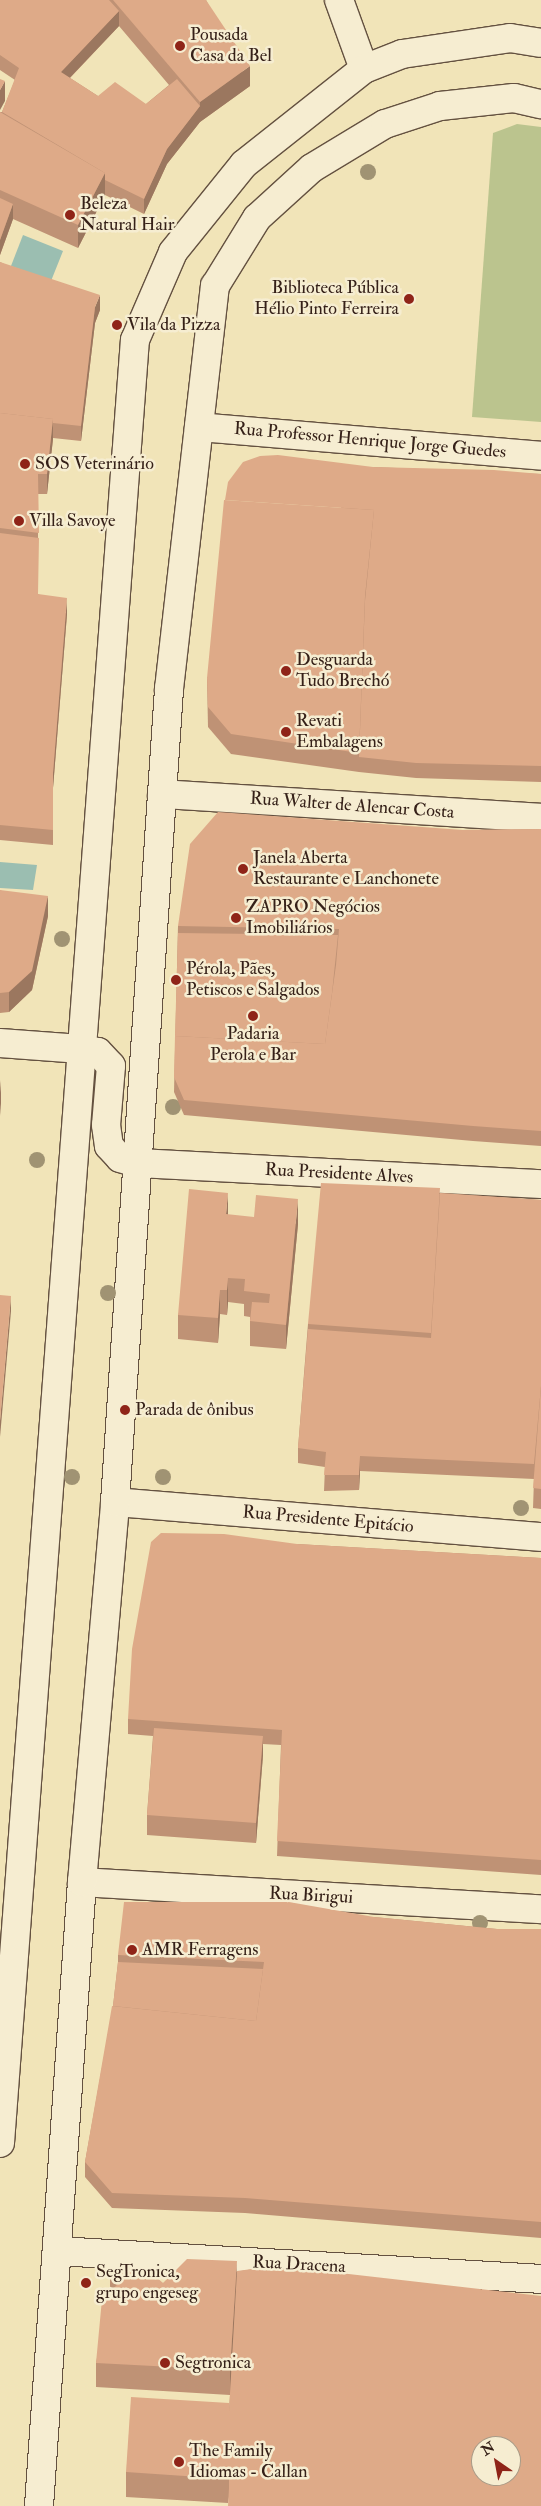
<!DOCTYPE html>
<html>
<head>
<meta charset="utf-8">
<style>
	body { margin:0 }
	#map { position:relative; width:541px; height:2506px; overflow:hidden; background:#f1e4b8; font-family:"IM FELL Double Pica",serif }
	div>[style] { position:absolute }
	.green>* { inset:0; background:#bbc48e }
	.water>* { inset:0; background:#9bbeb1 }
	.roads { filter:drop-shadow(1px 0 #645140) drop-shadow(-1px 0 #645140) drop-shadow(0 1px #645140) drop-shadow(0 -1px #645140) }
	.minor>* { height:28px; margin:-14px; padding:0 14px; transform-origin:14px; border-radius:14px; background:#f6edd1 }
	.secondary>* { height:28px; margin:-14px; padding:0 14px; transform-origin:14px; border-radius:14px; background:#f6edd1 }
	.trees>* { width:16px; height:16px; margin:-8px; border-radius:50%; background:#a09373 }
	.wall>* { inset:0; background:#bf9275 }
	.shaded-wall>* { inset:0; background:#9b775f }
	.building>* { inset:0; background:#deaa88 }
	.dots>* { width:14px; height:14px; translate:-50% -50%; box-sizing:border-box; border:2px solid #f6edd1; border-radius:50% }
	span { translate:-50% -50%; white-space:nowrap; text-align:center; line-height:1.15; -webkit-text-stroke:5px #f6edd1; paint-order:stroke }
	.poi-label { font-size:18px; color:#352018 }
	.left { translate:0 -50%; text-align:left }
	.right { translate:-100% -50%; text-align:right }
	.street-label { font-size:18px; color:#352018 }
	.north { position:absolute; left:471px; top:2436px; width:50px; height:50px; box-sizing:border-box; background:#f6edd1; border:1px solid #a99b87; border-radius:50%; rotate:327deg; font-size:14px; font-weight:700; line-height:20px; text-align:center; color:#352018 }
	.north::after { content:''; display:block; margin:auto; width:18px; height:22px; background:#8f2418; clip-path:polygon(50% 0,100% 100%,50% 72%,0 100%) }
</style>
</head>
<body>
<div id="map">
	<div class="green">
		<i style="clip-path:polygon(517px 124px,541px 127px,541px 422px,472px 417px,493px 133px)"></i>
	</div>
	<div class="water">
		<i style="clip-path:polygon(23px 235px,63px 251px,51px 281px,11px 266px)"></i>
		<i style="clip-path:polygon(0 862px,37px 865px,33px 890px,0 888px)"></i>
	</div>
	<div class="roads">
		<div class="minor">
			<i style="left:339px;top:0;width:73px;rotate:70.1deg"></i>
			<i style="left:199px;top:427px;width:343px;rotate:4.8deg"></i>
			<i style="left:162px;top:794px;width:380px;rotate:3.6deg"></i>
			<i style="left:0;top:1043px;width:81px;rotate:4.2deg"></i>
			<i style="left:138px;top:1163px;width:404px;rotate:3deg"></i>
			<i style="left:115px;top:1502px;width:427px;rotate:4.7deg"></i>
			<i style="left:82px;top:1882px;width:460px;rotate:3.4deg"></i>
			<i style="left:57px;top:2251px;width:485px;rotate:3.3deg"></i>
		</div>
		<div class="secondary">
			<i style="left:81px;top:1049px;width:17px;rotate:10deg"></i>
			<i style="left:98px;top:1052px;width:19px;rotate:47deg"></i>
			<i style="left:111px;top:1066px;width:59px;rotate:94.8deg"></i>
			<i style="left:106px;top:1125px;width:21px;rotate:82deg"></i>
			<i style="left:109px;top:1146px;width:16px;rotate:47deg"></i>
			<i style="left:120px;top:1158px;width:19px;rotate:16deg"></i>
			<i style="left:0;top:2143px;width:1808px;rotate:-85.72deg"></i>
			<i style="left:135px;top:340px;width:96px;rotate:-66.6deg"></i>
			<i style="left:173px;top:252px;width:113px;rotate:-51.1deg"></i>
			<i style="left:244px;top:164px;width:153px;rotate:-38.4deg"></i>
			<i style="left:364px;top:69px;width:41px;rotate:-21.5deg"></i>
			<i style="left:402px;top:54px;width:109px;rotate:-8.4deg"></i>
			<i style="left:510px;top:38px;width:31px;rotate:9deg"></i>
			<i style="left:39px;top:2506px;width:625px;rotate:-86.06deg"></i>
			<i style="left:82px;top:1882px;width:381px;rotate:-85deg"></i>
			<i style="left:115px;top:1502px;width:815px;rotate:-86.2deg"></i>
			<i style="left:169px;top:689px;width:406px;rotate:-83.5deg"></i>
			<i style="left:215px;top:286px;width:80px;rotate:-58.3deg"></i>
			<i style="left:257px;top:218px;width:74px;rotate:-42.3deg"></i>
			<i style="left:312px;top:168px;width:85px;rotate:-31.1deg"></i>
			<i style="left:385px;top:124px;width:58px;rotate:-18.1deg"></i>
			<i style="left:440px;top:106px;width:74px;rotate:-6.2deg"></i>
			<i style="left:514px;top:98px;width:28px;rotate:13deg"></i>
		</div>
	</div>
	<div class="trees">
		<i style="left:368px;top:172px"></i>
		<i style="left:62px;top:939px"></i>
		<i style="left:173px;top:1107px"></i>
		<i style="left:37px;top:1160px"></i>
		<i style="left:108px;top:1293px"></i>
		<i style="left:72px;top:1477px"></i>
		<i style="left:163px;top:1477px"></i>
		<i style="left:521px;top:1508px"></i>
		<i style="left:480px;top:1923px"></i>
	</div>
	<div class="wall">
		<i style="clip-path:polygon(evenodd,0 0,206px 0,250px 86px,200px 122px,167px 164px,144px 214px,105px 195px,78px 248px,13px 219px,0 255px,0 112px,2px 112px,15px 80px,0 70px,0 0,119px 26px,169px 85px,146px 104px,98px 96px,70px 78px,119px 26px)"></i>
		<i style="clip-path:polygon(0 262px,100px 310px,95px 323px,81px 441px,53px 438px,47px 494px,38px 494px,38px 594px,67px 614px,53px 788px,53px 845px,0 840px)"></i>
		<i style="clip-path:polygon(373px 467px,541px 474px,541px 782px,416px 778px,359px 772px,231px 754px,208px 727px,207px 678px)"></i>
		<i style="clip-path:polygon(541px 829px,541px 1146px,473px 1141px,184px 1115px,174px 1092px,178px 926px,463px 830px)"></i>
		<i style="clip-path:polygon(0 890px,48px 916px,32px 990px,9px 1012px,0 1013px)"></i>
		<i style="clip-path:polygon(440px 1193px,541px 1200px,541px 1509px,533px 1508px,534px 1479px,360px 1471px,359px 1490px,324px 1491px,325px 1467px,298px 1463px,298px 1448px,308px 1324px)"></i>
		<i style="clip-path:polygon(228px 1215px,298px 1224px,286px 1349px,250px 1346px,250px 1317px,244px 1316px,244px 1304px,228px 1302px,227px 1315px,220px 1314px,218px 1343px,178px 1339px,178px 1315px)"></i>
		<i style="clip-path:polygon(297px 1544px,541px 1558px,541px 1875px,277px 1856px,281px 1745px,263px 1744px,263px 1755px,256px 1843px,147px 1835px,147px 1815px,153px 1736px,128px 1734px,128px 1719px)"></i>
		<i style="clip-path:polygon(374px 1917px,497px 1929px,541px 1929px,541px 2238px,245px 2213px,112px 2208px,85px 2177px,85px 2162px,113px 2006px,118px 1962px,118px 1955px)"></i>
		<i style="clip-path:polygon(267px 2267px,228px 2503px,126px 2497px,126px 2472px,229px 2411px,230px 2395px,96px 2387px,96px 2363px,110px 2291px,110px 2278px,137px 2276px,163px 2283px)"></i>
	</div>
	<div class="shaded-wall">
		<i style="clip-path:polygon(119px 11px,119px 26px,61px 87px,61px 72px)"></i>
		<i style="clip-path:polygon(250px 66px,250px 86px,200px 122px,167px 164px,144px 214px,144px 199px,167px 149px,200px 106px,200px 102px)"></i>
		<i style="clip-path:polygon(5px 81px,5px 101px,0 110px,0 90px)"></i>
		<i style="clip-path:polygon(105px 173px,105px 195px,78px 248px,78px 225px)"></i>
		<i style="clip-path:polygon(13px 204px,13px 219px,0 255px,0 240px)"></i>
		<i style="clip-path:polygon(100px 295px,100px 310px,95px 323px,81px 441px,81px 426px,95px 307px)"></i>
		<i style="clip-path:polygon(53px 419px,53px 439px,47px 494px,47px 474px)"></i>
		<i style="clip-path:polygon(67px 598px,67px 614px,53px 788px,53px 773px)"></i>
		<i style="clip-path:polygon(48px 896px,48px 916px,32px 990px,9px 1012px,9px 992px)"></i>
		<i style="clip-path:polygon(1px 1080px,1px 1103px,0 1116px,0 1093px)"></i>
		<i style="clip-path:polygon(228px 1193px,228px 1218px,226px 1214px)"></i>
		<i style="clip-path:polygon(298px 1199px,298px 1224px,286px 1349px,286px 1325px)"></i>
		<i style="clip-path:polygon(228px 1278px,228px 1302px,227px 1315px,227px 1290px)"></i>
		<i style="clip-path:polygon(220px 1290px,220px 1314px,218px 1343px,218px 1318px)"></i>
		<i style="clip-path:polygon(11px 1296px,11px 1311px,0 1437px,0 1421px)"></i>
		<i style="clip-path:polygon(360px 1456px,360px 1471px,359px 1490px,359px 1475px)"></i>
		<i style="clip-path:polygon(263px 1736px,263px 1755px,256px 1843px,256px 1823px)"></i>
		<i style="clip-path:polygon(237px 2261px,237px 2286px,230px 2395px,230px 2370px)"></i>
	</div>
	<div class="building">
		<i style="clip-path:polygon(0 0,109px 0,119px 11px,61px 72px,98px 96px,115px 82px,146px 104px,177px 79px,200px 106px,167px 149px,144px 199px,105px 180px,105px 173px,2px 112px,19px 68px,0 55px)"></i>
		<i style="clip-path:polygon(113px 0,206px 0,250px 66px,200px 102px)"></i>
		<i style="clip-path:polygon(0 79px,5px 81px,0 90px)"></i>
		<i style="clip-path:polygon(0 112px,105px 173px,78px 225px,0 190px)"></i>
		<i style="clip-path:polygon(0 198px,13px 204px,0 240px)"></i>
		<i style="clip-path:polygon(0 262px,100px 295px,95px 307px,81px 426px,53px 423px,53px 419px,0 413px)"></i>
		<i style="clip-path:polygon(0 413px,53px 419px,47px 474px,38px 474px,39px 533px,0 528px)"></i>
		<i style="clip-path:polygon(278px 455px,373px 467px,494px 470px,541px 474px,541px 766px,416px 763px,359px 757px,365px 601px,374px 510px,225px 500px,228px 482px,243px 462px,260px 456px)"></i>
		<i style="clip-path:polygon(224px 500px,374px 510px,365px 596px,359px 753px,231px 734px,208px 707px,207px 678px)"></i>
		<i style="clip-path:polygon(0 533px,39px 538px,38px 594px,67px 598px,53px 773px,53px 830px,0 825px)"></i>
		<i style="clip-path:polygon(218px 812px,463px 830px,541px 829px,541px 1131px,473px 1126px,184px 1100px,174px 1077px,175px 1036px,325px 1044px,336px 965px,339px 929px,178px 926px,190px 844px)"></i>
		<i style="clip-path:polygon(0 890px,48px 896px,32px 971px,9px 992px,0 993px)"></i>
		<i style="clip-path:polygon(178px 933px,338px 935px,332px 993px,325px 1044px,175px 1036px)"></i>
		<i style="clip-path:polygon(321px 1183px,440px 1188px,431px 1333px,308px 1324px)"></i>
		<i style="clip-path:polygon(189px 1189px,228px 1193px,226px 1214px,254px 1217px,256px 1195px,298px 1199px,286px 1325px,250px 1321px,252px 1302px,269px 1303px,270px 1294px,244px 1291px,245px 1279px,228px 1278px,227px 1290px,220px 1290px,218px 1318px,178px 1315px)"></i>
		<i style="clip-path:polygon(440px 1193px,541px 1200px,541px 1386px,534px 1464px,360px 1456px,359px 1475px,324px 1475px,326px 1452px,298px 1448px,308px 1329px,431px 1338px)"></i>
		<i style="clip-path:polygon(0 1295px,11px 1296px,0 1421px)"></i>
		<i style="clip-path:polygon(541px 1387px,541px 1489px,533px 1488px)"></i>
		<i style="clip-path:polygon(161px 1533px,224px 1534px,297px 1544px,541px 1558px,541px 1860px,277px 1841px,282px 1730px,128px 1719px,132px 1649px,151px 1542px)"></i>
		<i style="clip-path:polygon(154px 1728px,263px 1736px,256px 1823px,147px 1815px)"></i>
		<i style="clip-path:polygon(124px 1902px,289px 1902px,374px 1917px,497px 1929px,541px 1929px,541px 2222px,245px 2198px,112px 2193px,85px 2162px,112px 2006px,256px 2021px,264px 1962px,118px 1955px)"></i>
		<i style="clip-path:polygon(118px 1962px,263px 1969px,256px 2021px,113px 2006px)"></i>
		<i style="clip-path:polygon(187px 2259px,237px 2261px,230px 2370px,96px 2363px,102px 2299px,117px 2285px,110px 2278px,126px 2264px,137px 2276px,146px 2268px,163px 2283px)"></i>
		<i style="clip-path:polygon(evenodd,267px 2267px,305px 2269px,541px 2296px,541px 2506px,228px 2506px,229px 2488px,229px 2411px,237px 2271px,267px 2267px,481px 2446px,511px 2446px,511px 2476px,481px 2476px,481px 2446px)"></i>
		<i style="clip-path:polygon(131px 2397px,229px 2403px,229px 2479px,126px 2472px)"></i>
	</div>
	<div class="dots">
		<i style="left:180px;top:46px;background:#8f2418"></i>
		<i style="left:70px;top:215px;background:#8f2418"></i>
		<i style="left:409px;top:299px;background:#8f2418"></i>
		<i style="left:117px;top:325px;background:#8f2418"></i>
		<i style="left:25px;top:464px;background:#8f2418"></i>
		<i style="left:19px;top:521px;background:#8f2418"></i>
		<i style="left:286px;top:671px;background:#8f2418"></i>
		<i style="left:286px;top:732px;background:#8f2418"></i>
		<i style="left:243px;top:869px;background:#8f2418"></i>
		<i style="left:236px;top:918px;background:#8f2418"></i>
		<i style="left:176px;top:980px;background:#8f2418"></i>
		<i style="left:253px;top:1016px;background:#8f2418"></i>
		<i style="left:125px;top:1410px;background:#8f2418"></i>
		<i style="left:132px;top:1950px;background:#8f2418"></i>
		<i style="left:86px;top:2283px;background:#8f2418"></i>
		<i style="left:165px;top:2363px;background:#8f2418"></i>
		<i style="left:179px;top:2462px;background:#8f2418"></i>
	</div>
	<div class="poi-label">
		<span class="left" style="left:190px;top:46px">Pousada<br>Casa da Bel</span>
		<span class="left" style="left:80px;top:215px">Beleza<br>Natural Hair</span>
		<span class="right" style="left:399px;top:299px">Biblioteca Pública<br>Hélio Pinto Ferreira</span>
		<span class="left" style="left:127px;top:325px">Vila da Pizza</span>
		<span class="left" style="left:35px;top:464px">SOS Veterinário</span>
		<span class="left" style="left:29px;top:521px">Villa Savoye</span>
		<span class="left" style="left:296px;top:671px">Desguarda<br>Tudo Brechó</span>
		<span class="left" style="left:296px;top:732px">Revati<br>Embalagens</span>
		<span class="left" style="left:253px;top:869px">Janela Aberta<br>Restaurante e Lanchonete</span>
		<span class="left" style="left:246px;top:918px">ZAPRO Negócios<br>Imobiliários</span>
		<span class="left" style="left:186px;top:980px">Pérola, Pães,<br>Petiscos e Salgados</span>
		<span style="left:253px;top:1045px">Padaria<br>Perola e Bar</span>
		<span class="left" style="left:135px;top:1410px">Parada de ônibus</span>
		<span class="left" style="left:142px;top:1950px">AMR Ferragens</span>
		<span class="left" style="left:96px;top:2283px">SegTronica,<br>grupo engeseg</span>
		<span class="left" style="left:175px;top:2363px">Segtronica</span>
		<span class="left" style="left:189px;top:2462px">The Family<br>Idiomas - Callan</span>
	</div>
	<div class="street-label">
		<span style="left:370px;top:441px;rotate:5deg">Rua Professor Henrique Jorge Guedes</span>
		<span style="left:352px;top:806px;rotate:4deg">Rua Walter de Alencar Costa</span>
		<span style="left:339px;top:1174px;rotate:3deg">Rua Presidente Alves</span>
		<span style="left:328px;top:1520px;rotate:5deg">Rua Presidente Epitácio</span>
		<span style="left:311px;top:1896px;rotate:3deg">Rua Birigui</span>
		<span style="left:299px;top:2265px;rotate:3deg">Rua Dracena</span>
	</div>
	<div class="north">N</div>
</div>
</body>
</html>
